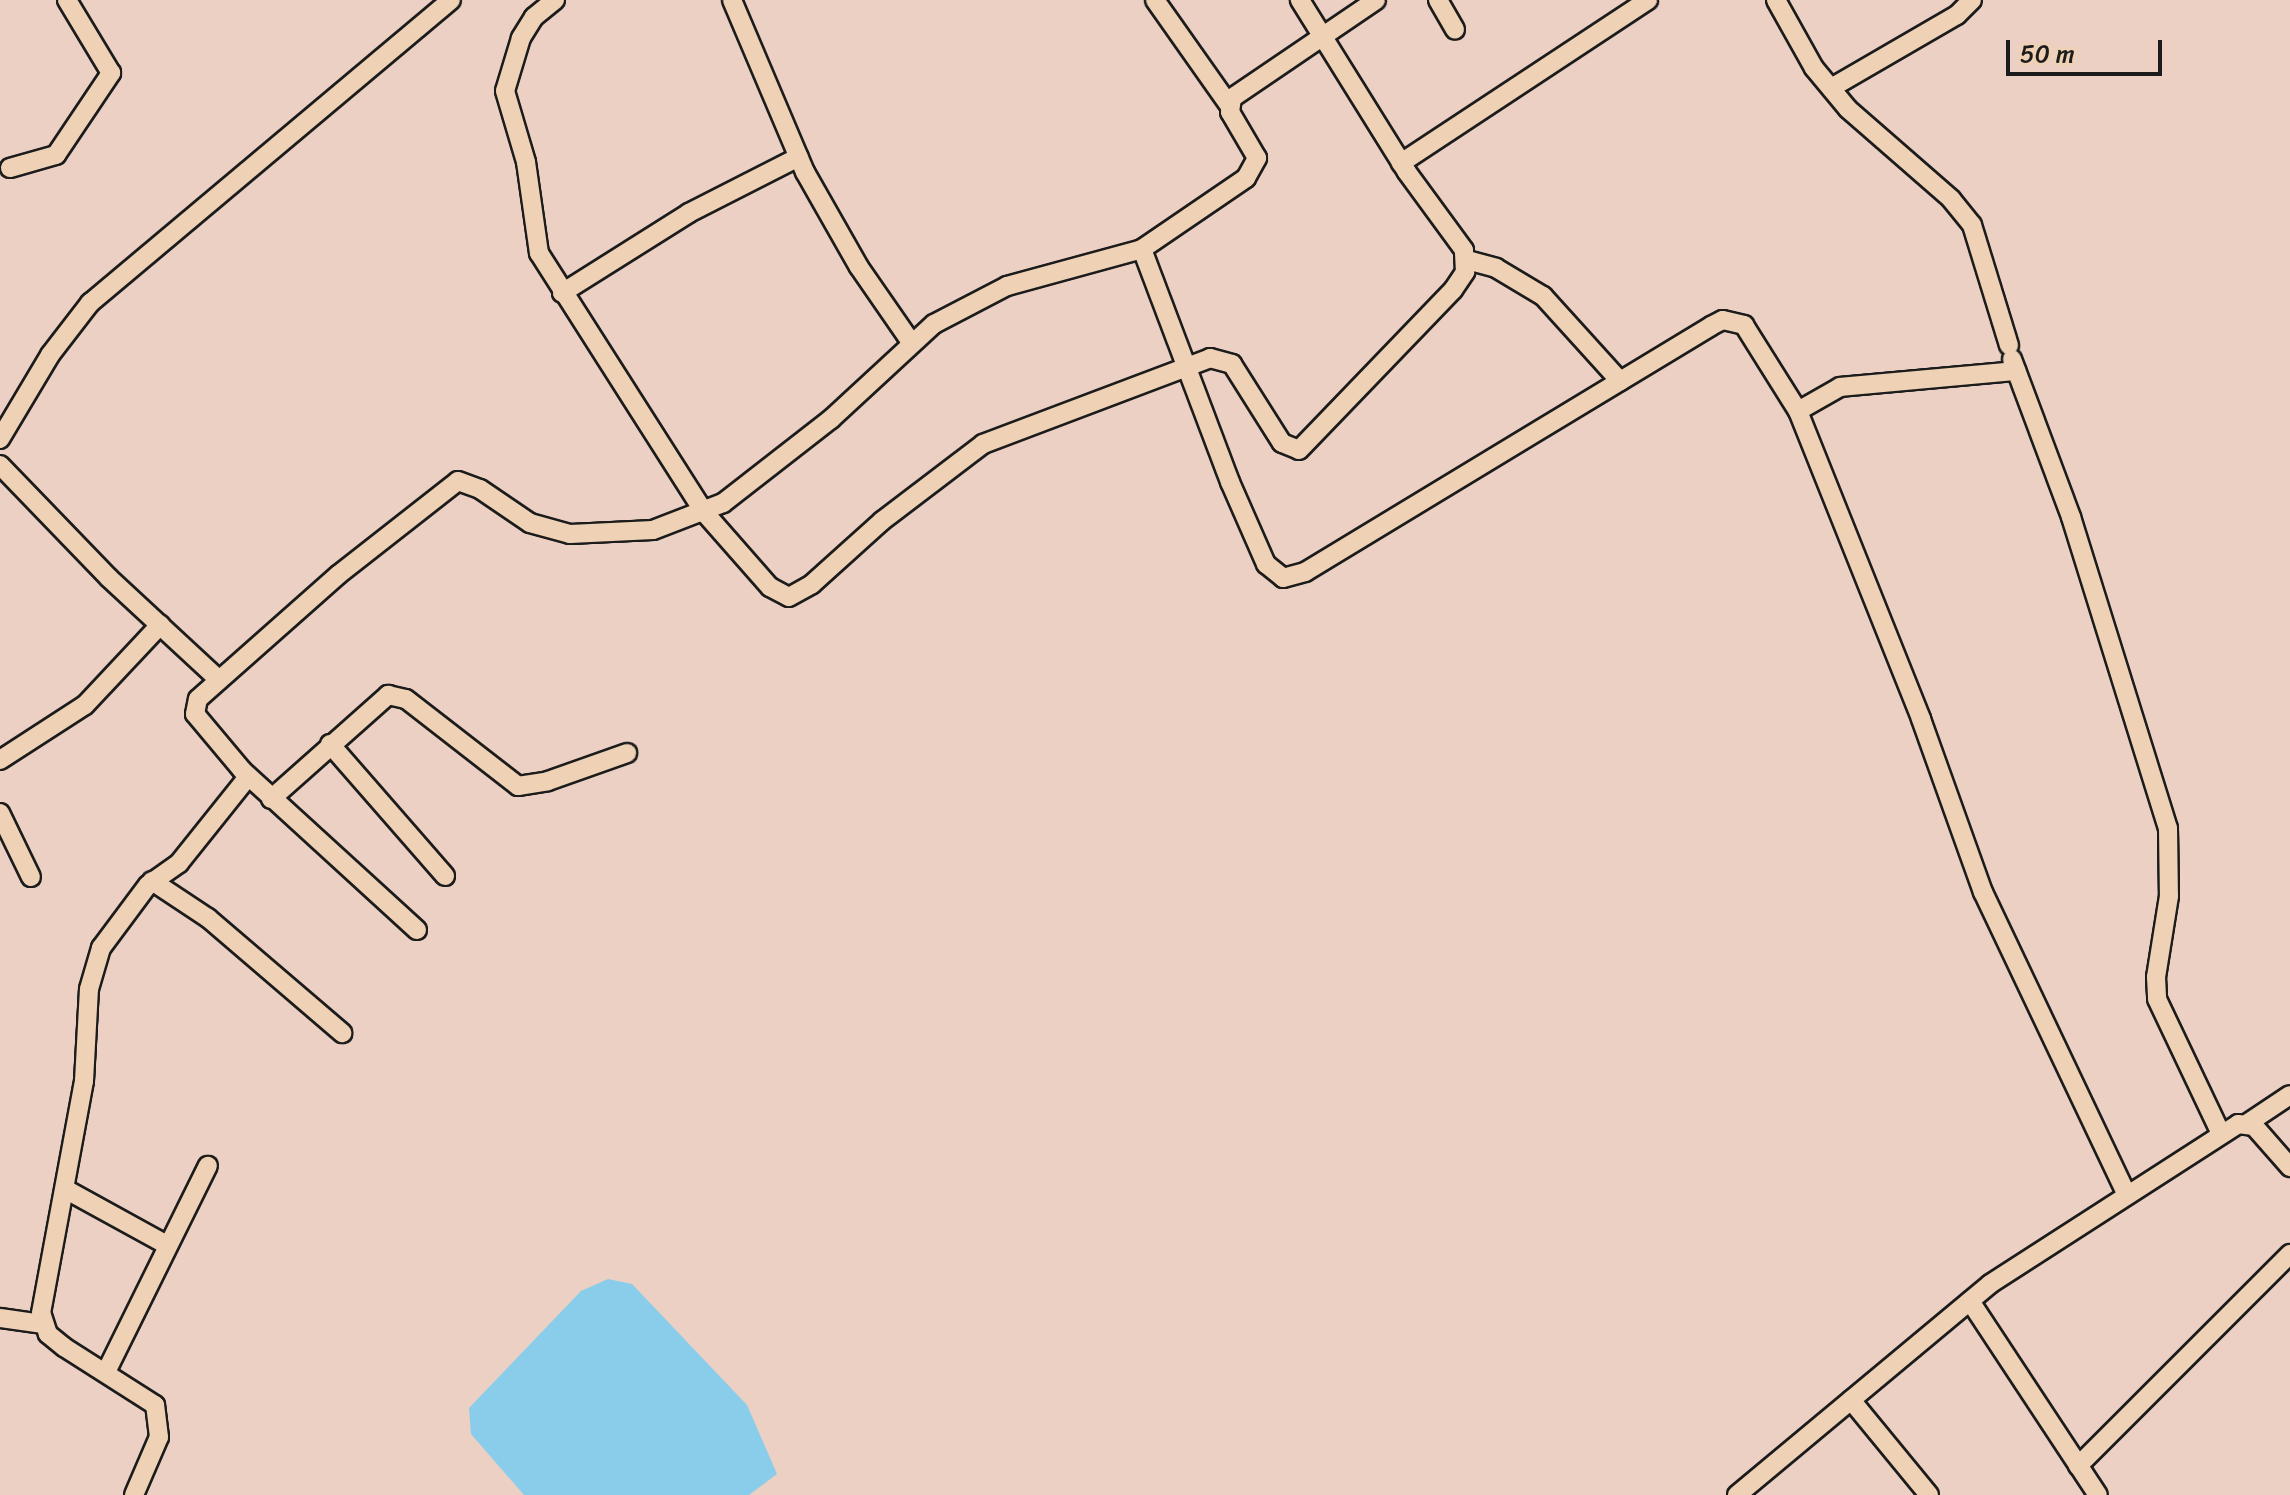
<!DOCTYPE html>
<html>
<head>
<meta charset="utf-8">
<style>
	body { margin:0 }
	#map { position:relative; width:2290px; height:1495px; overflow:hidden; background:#ebd0c3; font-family:Sriracha,sans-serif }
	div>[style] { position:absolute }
	.water>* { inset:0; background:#89cdea }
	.roads { filter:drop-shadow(2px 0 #1c1c1c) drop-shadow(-2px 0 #1c1c1c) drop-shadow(0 2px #1c1c1c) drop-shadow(0 -2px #1c1c1c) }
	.street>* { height:18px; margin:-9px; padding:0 9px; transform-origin:9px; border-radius:9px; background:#efd2b5 }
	span { translate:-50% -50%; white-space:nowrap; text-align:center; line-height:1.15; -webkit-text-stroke:8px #efd2b5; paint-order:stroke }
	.scale { position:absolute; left:2006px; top:40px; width:156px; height:36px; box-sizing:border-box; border:4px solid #1c1c1c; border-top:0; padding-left:10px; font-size:24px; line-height:28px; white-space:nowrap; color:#1c1c1c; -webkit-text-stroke:6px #efd2b5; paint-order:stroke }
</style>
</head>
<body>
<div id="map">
	<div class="water">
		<i style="clip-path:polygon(608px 1279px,632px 1284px,747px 1405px,777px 1474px,749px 1495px,524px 1495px,471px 1434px,469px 1408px,581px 1291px)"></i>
	</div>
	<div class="roads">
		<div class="street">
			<i style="left:555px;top:0;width:27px;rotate:141deg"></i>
			<i style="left:534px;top:17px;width:25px;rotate:122deg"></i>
			<i style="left:521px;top:38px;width:55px;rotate:106.8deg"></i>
			<i style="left:505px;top:91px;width:74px;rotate:73.5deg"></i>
			<i style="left:526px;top:162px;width:92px;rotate:81.9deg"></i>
			<i style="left:539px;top:253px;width:307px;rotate:57.5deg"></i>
			<i style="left:704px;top:512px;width:100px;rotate:48.7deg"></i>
			<i style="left:770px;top:587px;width:21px;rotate:28deg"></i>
			<i style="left:789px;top:597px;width:26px;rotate:-29deg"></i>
			<i style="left:812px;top:584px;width:94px;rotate:-42deg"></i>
			<i style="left:882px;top:521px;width:127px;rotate:-37.3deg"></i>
			<i style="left:983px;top:444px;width:243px;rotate:-20.7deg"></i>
			<i style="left:1210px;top:358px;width:23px;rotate:15deg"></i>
			<i style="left:1232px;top:364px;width:93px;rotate:57.7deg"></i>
			<i style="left:1282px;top:443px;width:18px;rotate:22deg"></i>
			<i style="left:1299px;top:450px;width:222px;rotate:-46.1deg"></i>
			<i style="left:1453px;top:290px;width:22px;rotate:-56deg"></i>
			<i style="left:1465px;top:272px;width:22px;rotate:-93deg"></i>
			<i style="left:1464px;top:250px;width:97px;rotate:-126.2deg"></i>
			<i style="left:1407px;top:172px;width:203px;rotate:-121.9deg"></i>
			<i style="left:732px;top:0;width:187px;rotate:67deg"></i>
			<i style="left:805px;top:172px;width:109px;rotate:60.4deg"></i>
			<i style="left:859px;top:267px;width:91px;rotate:55.3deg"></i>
			<i style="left:1155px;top:0;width:128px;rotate:54.8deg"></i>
			<i style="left:1438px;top:0;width:34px;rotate:60deg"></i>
			<i style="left:1776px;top:0;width:78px;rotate:60.8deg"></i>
			<i style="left:1814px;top:68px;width:53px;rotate:50.3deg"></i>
			<i style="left:1848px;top:109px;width:137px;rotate:41.1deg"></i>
			<i style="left:1951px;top:199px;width:33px;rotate:51deg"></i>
			<i style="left:1972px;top:225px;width:126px;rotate:72.9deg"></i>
			<i style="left:1831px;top:88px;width:146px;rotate:-30.1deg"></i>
			<i style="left:1957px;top:15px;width:21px;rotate:-45deg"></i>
			<i style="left:1401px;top:163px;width:296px;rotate:-33.4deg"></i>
			<i style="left:10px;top:168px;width:48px;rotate:-15.8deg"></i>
			<i style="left:56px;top:155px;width:99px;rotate:-56.1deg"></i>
			<i style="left:111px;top:73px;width:85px;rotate:-121.1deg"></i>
			<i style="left:1142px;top:249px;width:249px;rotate:69.3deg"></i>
			<i style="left:1230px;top:482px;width:90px;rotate:66.3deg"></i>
			<i style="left:1266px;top:564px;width:22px;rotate:39deg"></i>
			<i style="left:1283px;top:578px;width:23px;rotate:-15deg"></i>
			<i style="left:1305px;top:572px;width:475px;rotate:-31.2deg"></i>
			<i style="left:1711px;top:326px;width:13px;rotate:-27deg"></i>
			<i style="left:1723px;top:320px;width:22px;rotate:13deg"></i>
			<i style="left:1744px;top:325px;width:102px;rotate:57.9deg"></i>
			<i style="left:1798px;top:411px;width:332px;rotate:68.2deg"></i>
			<i style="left:1921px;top:719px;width:184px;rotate:70.3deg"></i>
			<i style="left:1983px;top:892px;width:333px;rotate:64.6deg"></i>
			<i style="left:1467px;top:260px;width:30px;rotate:15deg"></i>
			<i style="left:1496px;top:268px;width:55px;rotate:30.8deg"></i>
			<i style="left:1543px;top:296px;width:115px;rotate:47.8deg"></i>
			<i style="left:562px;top:293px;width:150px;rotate:-32.2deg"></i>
			<i style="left:689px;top:213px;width:123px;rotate:-27deg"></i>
			<i style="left:2012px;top:359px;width:169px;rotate:69.5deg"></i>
			<i style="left:2071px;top:517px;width:326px;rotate:72.7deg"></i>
			<i style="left:2168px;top:828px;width:68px;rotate:89.2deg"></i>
			<i style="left:2169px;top:896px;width:82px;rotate:99.1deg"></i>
			<i style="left:2156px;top:977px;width:22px;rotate:87deg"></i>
			<i style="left:2157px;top:999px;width:149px;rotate:64.6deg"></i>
			<i style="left:1798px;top:411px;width:48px;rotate:-29.7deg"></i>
			<i style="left:1840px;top:387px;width:177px;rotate:-5.2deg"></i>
			<i style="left:0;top:439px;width:98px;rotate:-59.2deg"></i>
			<i style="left:50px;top:355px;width:66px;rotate:-52.4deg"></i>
			<i style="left:90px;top:303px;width:471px;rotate:-40deg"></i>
			<i style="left:0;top:465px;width:157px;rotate:46deg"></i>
			<i style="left:109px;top:578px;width:149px;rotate:42.8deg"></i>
			<i style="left:330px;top:744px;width:175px;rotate:48.9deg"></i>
			<i style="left:0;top:760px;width:101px;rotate:-32.9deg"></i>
			<i style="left:85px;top:705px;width:110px;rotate:-46.8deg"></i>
			<i style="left:271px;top:799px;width:157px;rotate:-41.6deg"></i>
			<i style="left:388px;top:695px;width:18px;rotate:13deg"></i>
			<i style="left:406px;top:699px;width:142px;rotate:37.8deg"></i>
			<i style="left:518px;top:786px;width:30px;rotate:-9deg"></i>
			<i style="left:548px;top:781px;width:84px;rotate:-19.5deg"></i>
			<i style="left:0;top:813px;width:71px;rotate:64.2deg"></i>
			<i style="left:152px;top:881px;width:67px;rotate:33.5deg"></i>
			<i style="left:208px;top:918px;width:177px;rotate:40.6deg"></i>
			<i style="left:417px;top:930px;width:237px;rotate:-137.6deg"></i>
			<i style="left:242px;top:770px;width:73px;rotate:-130deg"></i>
			<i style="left:195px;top:714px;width:15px;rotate:-79deg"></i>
			<i style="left:198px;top:699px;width:187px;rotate:-41.5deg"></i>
			<i style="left:338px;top:575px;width:152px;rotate:-38.1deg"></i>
			<i style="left:458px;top:481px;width:23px;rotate:20deg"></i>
			<i style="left:480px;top:489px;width:60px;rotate:34.2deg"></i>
			<i style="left:530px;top:523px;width:41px;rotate:15.4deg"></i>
			<i style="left:570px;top:534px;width:83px;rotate:-2.8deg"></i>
			<i style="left:653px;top:530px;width:75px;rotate:-21.1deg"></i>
			<i style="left:723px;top:503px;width:137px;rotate:-37.9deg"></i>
			<i style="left:831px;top:419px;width:140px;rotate:-42.7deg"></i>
			<i style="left:934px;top:324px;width:82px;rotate:-27.5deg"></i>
			<i style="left:1007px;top:286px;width:140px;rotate:-15.3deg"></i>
			<i style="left:1142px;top:249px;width:126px;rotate:-34.3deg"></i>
			<i style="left:1246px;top:178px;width:23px;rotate:-61deg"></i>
			<i style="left:1257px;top:158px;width:53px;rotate:-120.4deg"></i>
			<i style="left:1230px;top:112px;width:14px;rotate:-82deg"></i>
			<i style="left:1232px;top:98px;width:174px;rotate:-34.2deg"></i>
			<i style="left:2248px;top:1123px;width:50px;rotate:-33.7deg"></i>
			<i style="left:65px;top:1189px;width:114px;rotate:28.8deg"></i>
			<i style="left:1970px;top:1301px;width:232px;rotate:56.6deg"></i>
			<i style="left:0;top:1318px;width:42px;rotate:8.1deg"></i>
			<i style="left:106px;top:1372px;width:230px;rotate:-63.7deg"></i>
			<i style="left:1851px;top:1400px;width:123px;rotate:50.6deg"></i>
			<i style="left:2078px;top:1466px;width:300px;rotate:-45deg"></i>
			<i style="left:134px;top:1495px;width:63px;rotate:-66.7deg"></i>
			<i style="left:159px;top:1437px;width:32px;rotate:-97deg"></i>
			<i style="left:155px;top:1405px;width:108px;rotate:-147.5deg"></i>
			<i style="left:64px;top:1347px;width:21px;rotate:-141deg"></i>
			<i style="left:48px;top:1334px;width:22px;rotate:-108deg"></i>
			<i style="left:41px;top:1313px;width:236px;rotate:-79.5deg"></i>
			<i style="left:84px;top:1081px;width:92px;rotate:-86.9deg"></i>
			<i style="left:89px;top:989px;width:43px;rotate:-73.7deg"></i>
			<i style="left:101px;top:948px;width:79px;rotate:-53.3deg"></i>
			<i style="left:148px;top:885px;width:38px;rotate:-35deg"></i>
			<i style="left:179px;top:863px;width:110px;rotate:-51.3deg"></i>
			<i style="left:1737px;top:1495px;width:329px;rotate:-39.8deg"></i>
			<i style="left:1990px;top:1284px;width:295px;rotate:-32.8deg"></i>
			<i style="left:2238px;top:1124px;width:16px;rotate:7deg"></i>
			<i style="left:2254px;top:1126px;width:55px;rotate:48.7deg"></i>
		</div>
	</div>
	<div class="scale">50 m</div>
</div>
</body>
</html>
